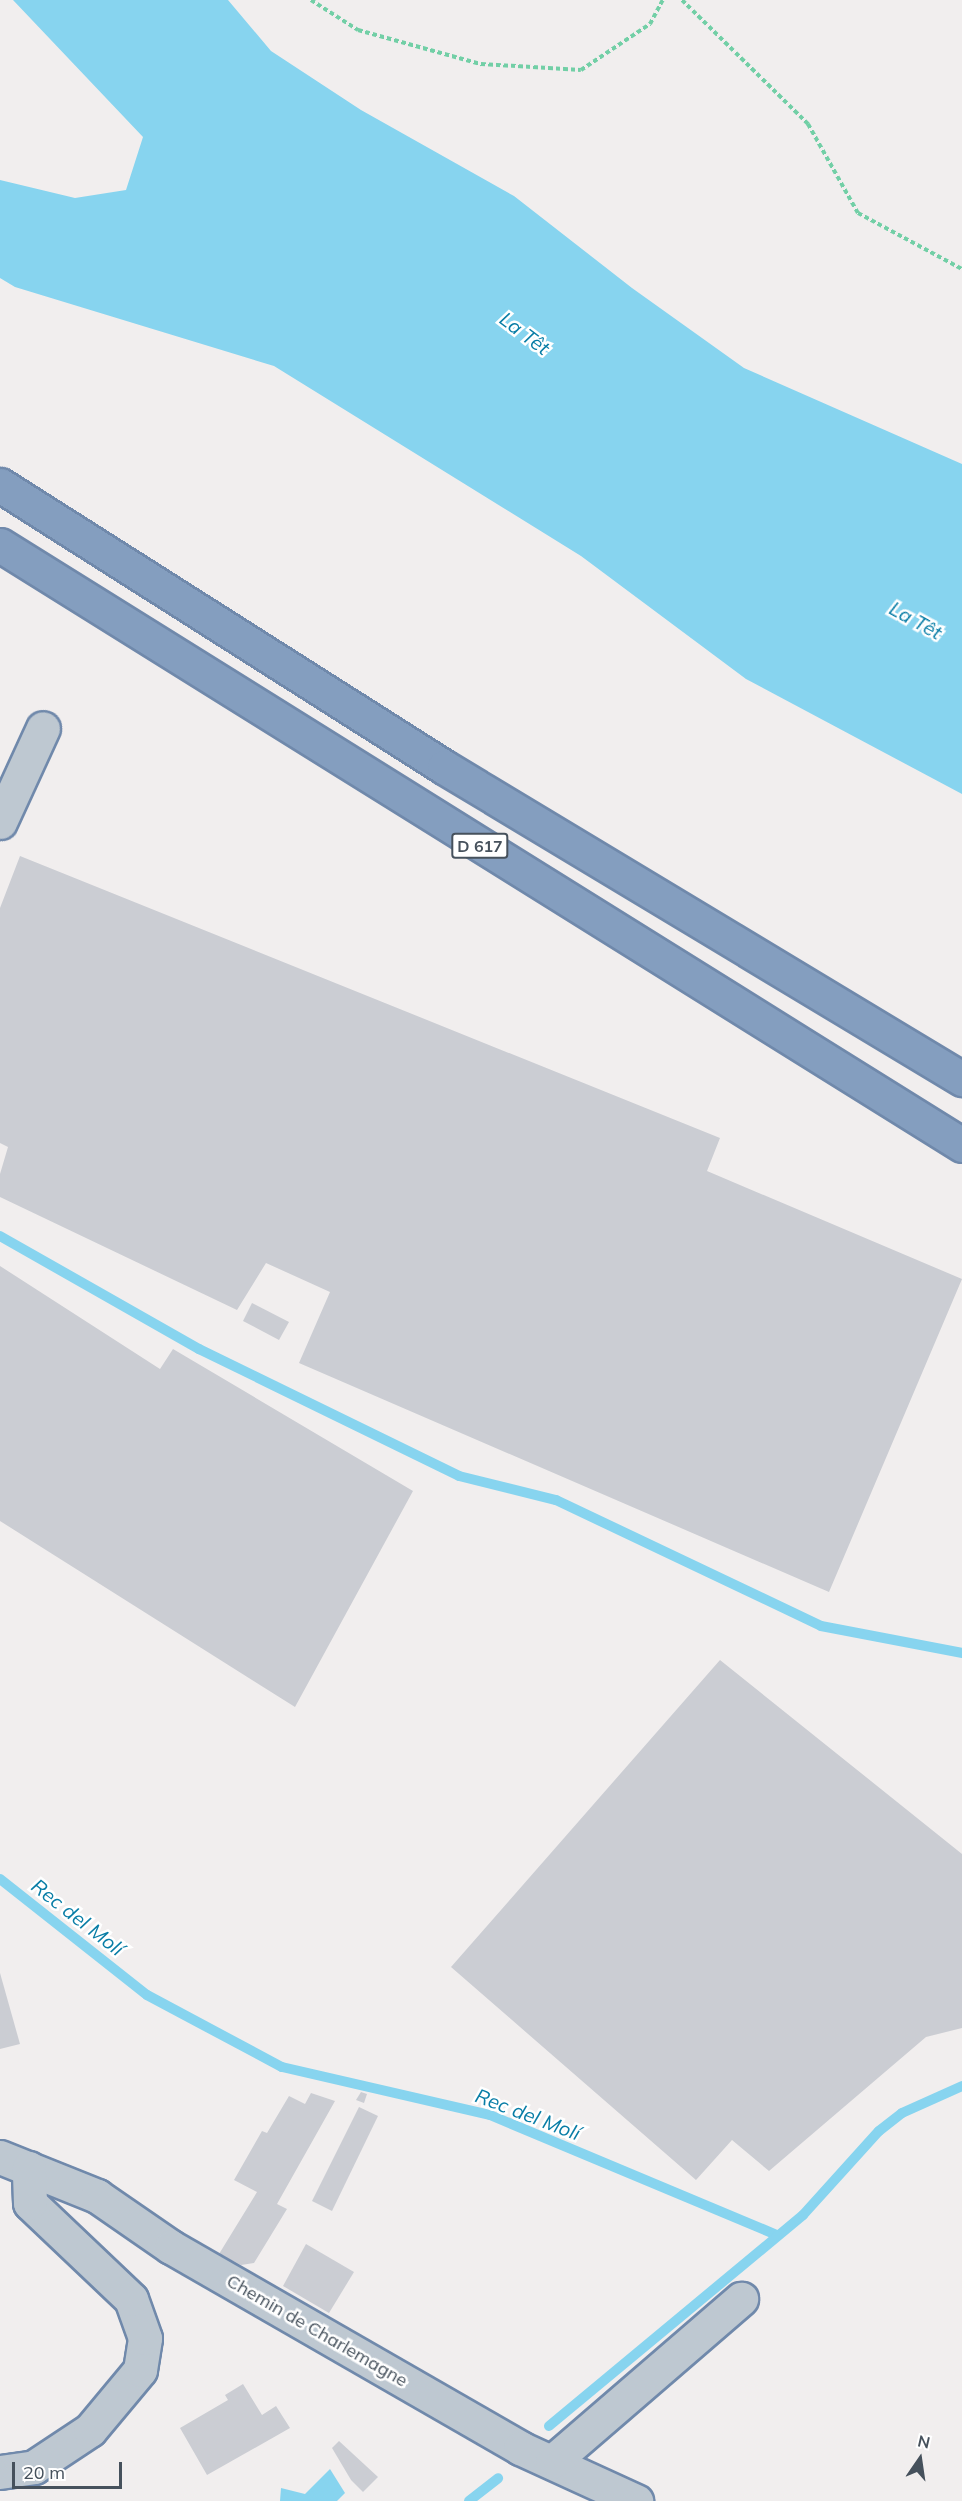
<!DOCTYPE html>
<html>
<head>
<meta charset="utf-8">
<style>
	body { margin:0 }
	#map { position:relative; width:962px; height:2501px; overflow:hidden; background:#f1eeee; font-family:Mulish,sans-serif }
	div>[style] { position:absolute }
	.water>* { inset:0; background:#87d4ef }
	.stream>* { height:10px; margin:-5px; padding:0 5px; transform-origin:5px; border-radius:5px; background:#87d4ef }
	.building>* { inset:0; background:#cbcdd3 }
	.path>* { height:4px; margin-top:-2px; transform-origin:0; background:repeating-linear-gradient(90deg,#72cfa6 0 4.5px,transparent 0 7.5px) }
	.roads { filter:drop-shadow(2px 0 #7089ab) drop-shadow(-2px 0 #7089ab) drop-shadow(0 2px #7089ab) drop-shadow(0 -2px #7089ab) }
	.minor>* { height:33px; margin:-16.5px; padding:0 16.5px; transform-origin:16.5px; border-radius:16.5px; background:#bec8d1 }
	.highway>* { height:33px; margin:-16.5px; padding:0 16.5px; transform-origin:16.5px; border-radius:16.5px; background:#849ebf }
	span { translate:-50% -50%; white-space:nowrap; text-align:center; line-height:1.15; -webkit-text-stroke:5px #fff; paint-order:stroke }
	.shield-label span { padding:2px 4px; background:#fff; border:2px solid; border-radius:4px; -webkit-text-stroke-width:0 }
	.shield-label { font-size:16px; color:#46515c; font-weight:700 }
	.street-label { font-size:18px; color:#46515c }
	.water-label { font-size:20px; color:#087da6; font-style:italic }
	.north { position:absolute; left:890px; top:2429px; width:60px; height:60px; -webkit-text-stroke:4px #fff; paint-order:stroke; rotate:13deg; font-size:16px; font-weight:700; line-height:24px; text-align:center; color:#46515c }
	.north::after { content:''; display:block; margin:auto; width:21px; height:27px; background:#46515c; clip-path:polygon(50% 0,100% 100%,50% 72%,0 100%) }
	.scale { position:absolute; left:12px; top:2462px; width:110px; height:27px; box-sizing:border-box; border:3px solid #46515c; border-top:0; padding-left:8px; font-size:18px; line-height:21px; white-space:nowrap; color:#46515c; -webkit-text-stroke:4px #fff; paint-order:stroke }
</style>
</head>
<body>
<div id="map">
	<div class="water">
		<i style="clip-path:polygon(13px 0,228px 0,271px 51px,361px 110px,514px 196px,632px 288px,744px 368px,962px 464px,962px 794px,746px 679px,581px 556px,274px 366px,15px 287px,0 278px,0 180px,75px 198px,126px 190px,143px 137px)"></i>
		<i style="clip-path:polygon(330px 2469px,345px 2493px,337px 2501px,280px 2501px,281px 2488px,305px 2494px)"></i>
	</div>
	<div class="stream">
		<i style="left:0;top:1236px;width:229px;rotate:29.6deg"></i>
		<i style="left:199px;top:1349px;width:289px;rotate:26deg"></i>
		<i style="left:459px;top:1476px;width:100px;rotate:13.9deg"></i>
		<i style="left:556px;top:1500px;width:293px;rotate:25.4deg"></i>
		<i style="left:821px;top:1626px;width:144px;rotate:10.8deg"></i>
		<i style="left:0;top:1879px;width:187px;rotate:38.3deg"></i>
		<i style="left:147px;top:1995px;width:153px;rotate:28.1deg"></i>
		<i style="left:282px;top:2067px;width:213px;rotate:13deg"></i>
		<i style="left:490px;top:2115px;width:311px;rotate:22.7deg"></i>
		<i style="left:549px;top:2426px;width:330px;rotate:-39.7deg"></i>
		<i style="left:803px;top:2215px;width:113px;rotate:-47.9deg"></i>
		<i style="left:879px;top:2131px;width:29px;rotate:-38deg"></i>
		<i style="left:902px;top:2113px;width:66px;rotate:-24.2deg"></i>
		<i style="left:469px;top:2501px;width:37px;rotate:-38deg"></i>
	</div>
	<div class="building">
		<i style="clip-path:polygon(20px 856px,720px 1138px,707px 1171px,962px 1279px,829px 1592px,299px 1363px,330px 1292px,266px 1263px,237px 1310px,0 1197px,0 1174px,8px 1147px,0 1143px,0 908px)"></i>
		<i style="clip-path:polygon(0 1266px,160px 1369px,173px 1349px,413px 1491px,295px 1707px,0 1521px)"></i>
		<i style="clip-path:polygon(252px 1303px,289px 1322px,279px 1340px,243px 1321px)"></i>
		<i style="clip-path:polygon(720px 1660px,962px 1854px,962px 2028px,926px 2037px,769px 2171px,732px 2140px,696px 2180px,451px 1967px)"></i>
		<i style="clip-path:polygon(0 1973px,20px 2044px,0 2049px)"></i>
		<i style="clip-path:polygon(361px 2092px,367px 2094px,364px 2103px,356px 2100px)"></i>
		<i style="clip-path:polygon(311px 2093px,335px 2101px,277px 2204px,287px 2209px,254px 2263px,241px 2265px,219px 2254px,257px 2192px,234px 2180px,262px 2131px,267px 2133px,289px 2096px,305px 2104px)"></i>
		<i style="clip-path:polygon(359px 2107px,378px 2116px,332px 2211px,312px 2201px)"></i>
		<i style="clip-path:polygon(306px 2244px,354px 2272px,329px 2313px,283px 2286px)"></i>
		<i style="clip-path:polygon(243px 2384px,262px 2415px,276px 2406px,290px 2428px,207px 2475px,180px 2428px,228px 2400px,225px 2395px)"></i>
		<i style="clip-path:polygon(339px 2441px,378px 2477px,363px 2492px,351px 2480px,332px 2448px)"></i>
	</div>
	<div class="path">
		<i style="left:311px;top:0;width:56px;rotate:32.6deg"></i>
		<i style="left:358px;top:30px;width:128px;rotate:15.5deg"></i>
		<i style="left:481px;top:64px;width:100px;rotate:3.4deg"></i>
		<i style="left:581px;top:70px;width:83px;rotate:-33.7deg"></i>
		<i style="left:650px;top:24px;width:27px;rotate:-62deg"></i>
		<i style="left:682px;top:0;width:177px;rotate:44.5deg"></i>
		<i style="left:808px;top:124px;width:102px;rotate:60.7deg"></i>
		<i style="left:858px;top:213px;width:118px;rotate:28.3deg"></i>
	</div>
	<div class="roads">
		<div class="minor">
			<i style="left:0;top:822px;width:103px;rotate:-65.4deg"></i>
			<i style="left:0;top:2157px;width:105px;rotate:21.9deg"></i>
			<i style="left:97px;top:2196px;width:90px;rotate:34.6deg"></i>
			<i style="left:171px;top:2247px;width:403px;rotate:29.9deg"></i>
			<i style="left:520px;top:2448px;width:128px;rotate:24.6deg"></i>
			<i style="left:552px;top:2462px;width:250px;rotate:-40.8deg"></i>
			<i style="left:0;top:2472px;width:34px;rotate:-8deg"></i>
			<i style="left:34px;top:2467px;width:67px;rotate:-33.5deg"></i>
			<i style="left:90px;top:2430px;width:78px;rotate:-50.2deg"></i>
			<i style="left:140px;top:2370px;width:32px;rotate:-81deg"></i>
			<i style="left:145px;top:2338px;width:41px;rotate:-109.7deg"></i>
			<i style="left:131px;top:2299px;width:139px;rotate:-136.5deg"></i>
			<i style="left:30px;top:2203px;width:35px;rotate:-92deg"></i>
		</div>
		<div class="highway">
			<i style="left:0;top:485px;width:526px;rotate:32.42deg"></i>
			<i style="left:444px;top:767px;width:605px;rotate:31.06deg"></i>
			<i style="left:0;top:545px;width:1134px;rotate:31.95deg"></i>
		</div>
	</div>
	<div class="shield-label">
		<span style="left:480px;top:846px">D 617</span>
	</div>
	<div class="street-label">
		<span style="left:317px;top:2331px;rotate:30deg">Chemin de Charlemagne</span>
	</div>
	<div class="water-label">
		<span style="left:525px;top:333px;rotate:37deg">La Têt</span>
		<span style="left:916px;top:620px;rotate:29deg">La Têt</span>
		<span style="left:78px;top:1917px;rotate:38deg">Rec del Molí</span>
		<span style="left:528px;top:2114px;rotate:21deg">Rec del Molí</span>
	</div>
	<div class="north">N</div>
	<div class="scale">20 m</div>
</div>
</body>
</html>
